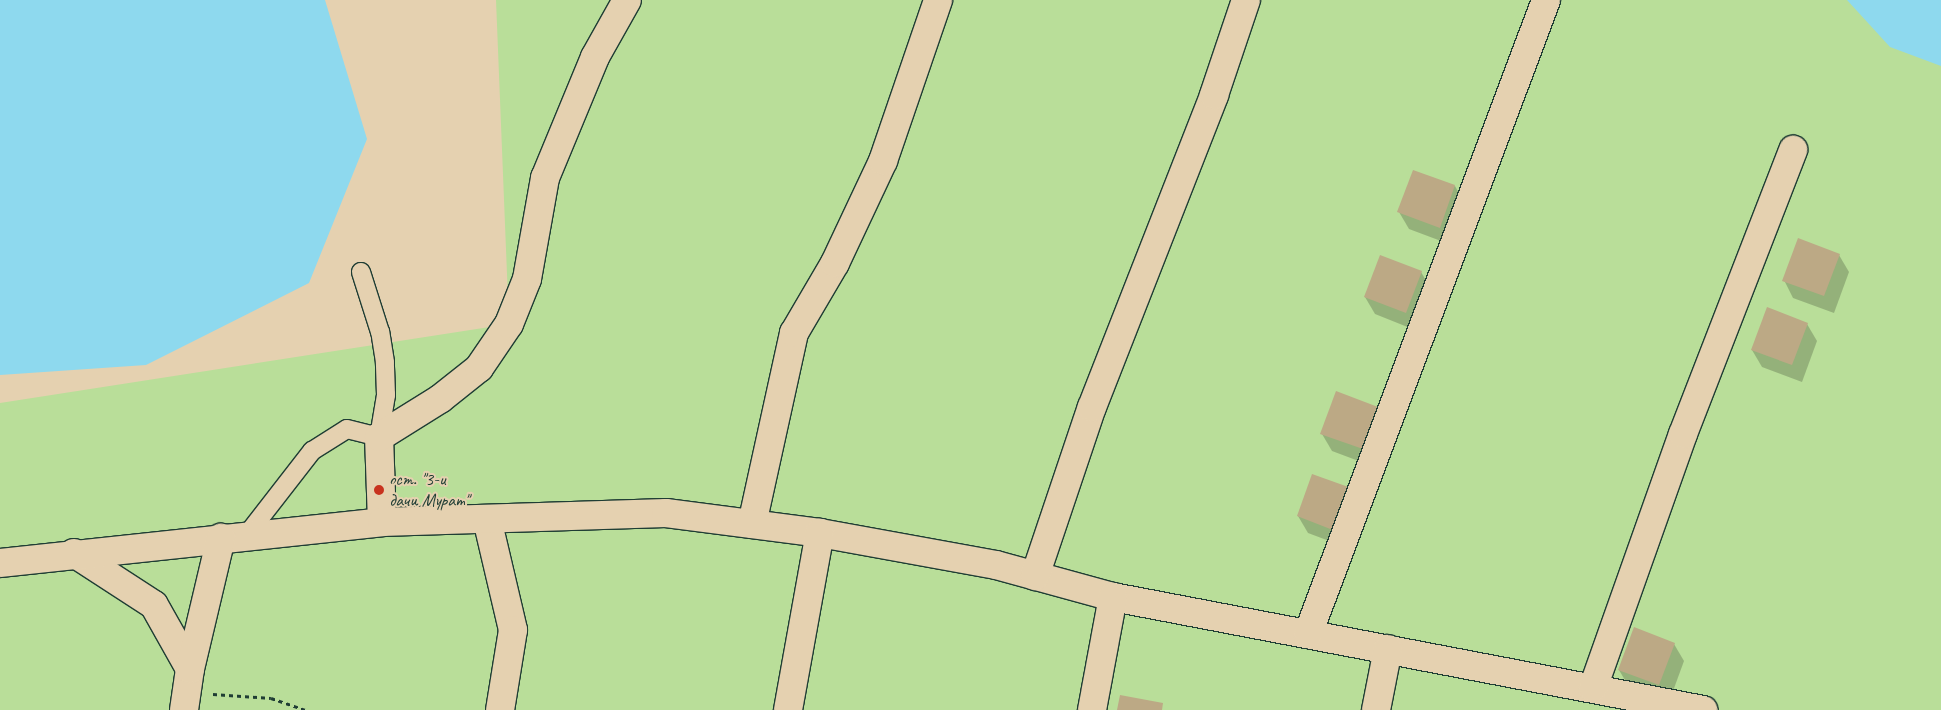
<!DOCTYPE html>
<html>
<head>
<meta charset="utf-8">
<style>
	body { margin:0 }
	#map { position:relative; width:1941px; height:710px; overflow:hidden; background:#e5d1b0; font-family:Caveat,sans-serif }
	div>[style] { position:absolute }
	.green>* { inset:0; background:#b9de99 }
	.water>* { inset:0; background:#8ed9ee }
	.shadow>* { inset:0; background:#0003 }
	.building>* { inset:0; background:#bca985 }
	.path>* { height:3px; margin-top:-1.5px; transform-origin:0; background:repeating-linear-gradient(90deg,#1f3d34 0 4px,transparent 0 8px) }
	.roads { filter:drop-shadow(1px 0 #1f3d34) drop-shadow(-1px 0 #1f3d34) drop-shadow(0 1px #1f3d34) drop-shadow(0 -1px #1f3d34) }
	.lane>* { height:18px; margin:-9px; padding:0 9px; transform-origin:9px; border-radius:9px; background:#e5d1b0 }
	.street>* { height:28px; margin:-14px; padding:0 14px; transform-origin:14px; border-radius:14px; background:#e5d1b0 }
	.dots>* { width:14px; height:14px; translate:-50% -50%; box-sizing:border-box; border:2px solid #e5d1b0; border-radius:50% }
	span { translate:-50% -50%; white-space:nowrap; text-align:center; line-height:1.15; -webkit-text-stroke:4px #e5d1b0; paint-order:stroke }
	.poi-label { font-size:18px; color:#1f3d34 }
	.left { translate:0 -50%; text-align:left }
</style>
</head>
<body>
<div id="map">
	<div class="green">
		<i style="clip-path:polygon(496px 0,1941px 0,1941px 710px,0 710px,0 403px,509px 324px)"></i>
	</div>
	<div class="water">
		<i style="clip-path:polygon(0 0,325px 0,367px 139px,309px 283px,146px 365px,0 375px)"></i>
		<i style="clip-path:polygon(1847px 0,1941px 0,1941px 66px,1890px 47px)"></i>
	</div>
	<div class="shadow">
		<i style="clip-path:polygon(1455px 186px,1464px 203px,1449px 244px,1409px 229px,1399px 212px)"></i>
		<i style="clip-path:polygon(1839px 255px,1849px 272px,1834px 313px,1793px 298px,1784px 280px)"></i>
		<i style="clip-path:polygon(1421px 272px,1431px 289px,1415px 330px,1375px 314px,1365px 297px)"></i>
		<i style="clip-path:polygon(1807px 324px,1817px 341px,1802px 382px,1762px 367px,1752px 350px)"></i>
		<i style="clip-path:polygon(1378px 408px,1387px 425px,1372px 466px,1332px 451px,1322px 434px)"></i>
		<i style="clip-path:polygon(1313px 475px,1348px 548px,1308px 533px,1298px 516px)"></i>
		<i style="clip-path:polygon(1674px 644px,1684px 661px,1669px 702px,1629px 687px,1619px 670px)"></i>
	</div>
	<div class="building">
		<i style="clip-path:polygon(1413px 170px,1455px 185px,1440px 228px,1397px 212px)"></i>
		<i style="clip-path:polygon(1798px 238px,1840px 254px,1824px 296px,1782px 281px)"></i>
		<i style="clip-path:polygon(1380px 255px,1422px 271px,1406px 313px,1364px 297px)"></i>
		<i style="clip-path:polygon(1767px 307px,1808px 323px,1792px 365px,1751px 350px)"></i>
		<i style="clip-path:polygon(1336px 391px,1378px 407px,1363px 449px,1320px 434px)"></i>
		<i style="clip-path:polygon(1312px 474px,1354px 489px,1338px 532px,1297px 516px)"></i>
		<i style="clip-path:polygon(1634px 627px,1675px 643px,1659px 685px,1618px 670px)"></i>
		<i style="clip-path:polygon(1120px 695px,1163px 703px,1162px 710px,1117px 710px)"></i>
	</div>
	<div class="path">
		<i style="left:213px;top:694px;width:58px;rotate:3.9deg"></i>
		<i style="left:271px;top:698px;width:37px;rotate:19deg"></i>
	</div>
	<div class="roads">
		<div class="lane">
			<i style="left:246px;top:536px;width:108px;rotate:-52.2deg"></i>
			<i style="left:312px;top:451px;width:41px;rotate:-32.2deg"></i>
			<i style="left:347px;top:429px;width:33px;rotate:14deg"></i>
			<i style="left:379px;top:437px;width:43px;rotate:-80.5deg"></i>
			<i style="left:386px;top:395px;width:33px;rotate:-92deg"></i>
			<i style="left:385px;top:362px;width:30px;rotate:-99deg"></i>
			<i style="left:380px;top:332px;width:63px;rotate:-107.6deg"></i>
		</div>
		<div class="street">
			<i style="left:487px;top:519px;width:114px;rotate:76.8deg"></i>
			<i style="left:513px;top:630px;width:81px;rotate:99.2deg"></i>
			<i style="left:382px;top:522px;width:85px;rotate:-92deg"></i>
			<i style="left:379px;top:437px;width:72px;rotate:-31.9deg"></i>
			<i style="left:440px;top:399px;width:50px;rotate:-38.5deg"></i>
			<i style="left:479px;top:368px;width:53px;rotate:-55.7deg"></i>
			<i style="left:509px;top:324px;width:48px;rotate:-68.2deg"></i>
			<i style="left:527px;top:279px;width:103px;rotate:-79.9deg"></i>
			<i style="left:545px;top:178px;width:131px;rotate:-67.5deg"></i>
			<i style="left:595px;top:57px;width:65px;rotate:-60.7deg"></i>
			<i style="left:752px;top:524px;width:196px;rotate:-77.6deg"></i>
			<i style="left:794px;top:333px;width:81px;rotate:-59.6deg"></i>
			<i style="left:835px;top:263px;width:113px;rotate:-64.8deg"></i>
			<i style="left:883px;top:161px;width:170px;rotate:-71.1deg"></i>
			<i style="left:74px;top:553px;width:95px;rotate:33deg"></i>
			<i style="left:154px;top:605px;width:73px;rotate:60.6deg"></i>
			<i style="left:0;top:563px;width:384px;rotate:-6.1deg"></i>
			<i style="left:382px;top:522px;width:284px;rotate:-1.8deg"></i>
			<i style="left:666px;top:513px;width:155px;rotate:7.4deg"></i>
			<i style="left:820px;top:533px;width:179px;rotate:10.3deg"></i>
			<i style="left:996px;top:565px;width:121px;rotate:15.3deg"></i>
			<i style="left:1113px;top:597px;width:601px;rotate:10.84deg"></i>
			<i style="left:1035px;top:576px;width:178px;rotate:-71.4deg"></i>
			<i style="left:1092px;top:407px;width:335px;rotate:-68.6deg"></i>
			<i style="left:1214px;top:95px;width:100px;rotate:-71.4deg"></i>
			<i style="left:1308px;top:634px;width:677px;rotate:-69.42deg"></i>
			<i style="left:1593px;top:688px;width:269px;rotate:-70.5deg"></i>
			<i style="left:1683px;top:434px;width:305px;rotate:-68.8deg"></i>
			<i style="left:184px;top:710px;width:41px;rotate:-81.7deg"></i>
			<i style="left:190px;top:669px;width:135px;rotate:-76.7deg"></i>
			<i style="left:788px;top:710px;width:180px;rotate:-79.8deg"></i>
			<i style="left:1092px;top:710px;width:115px;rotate:-79.5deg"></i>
			<i style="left:1376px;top:710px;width:62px;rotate:-78.9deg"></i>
		</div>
	</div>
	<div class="dots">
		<i style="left:379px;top:490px;background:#c8321e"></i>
	</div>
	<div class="poi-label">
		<span class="left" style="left:389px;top:490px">ост. "3-и<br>дачи Мурат"</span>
	</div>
</div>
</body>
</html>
